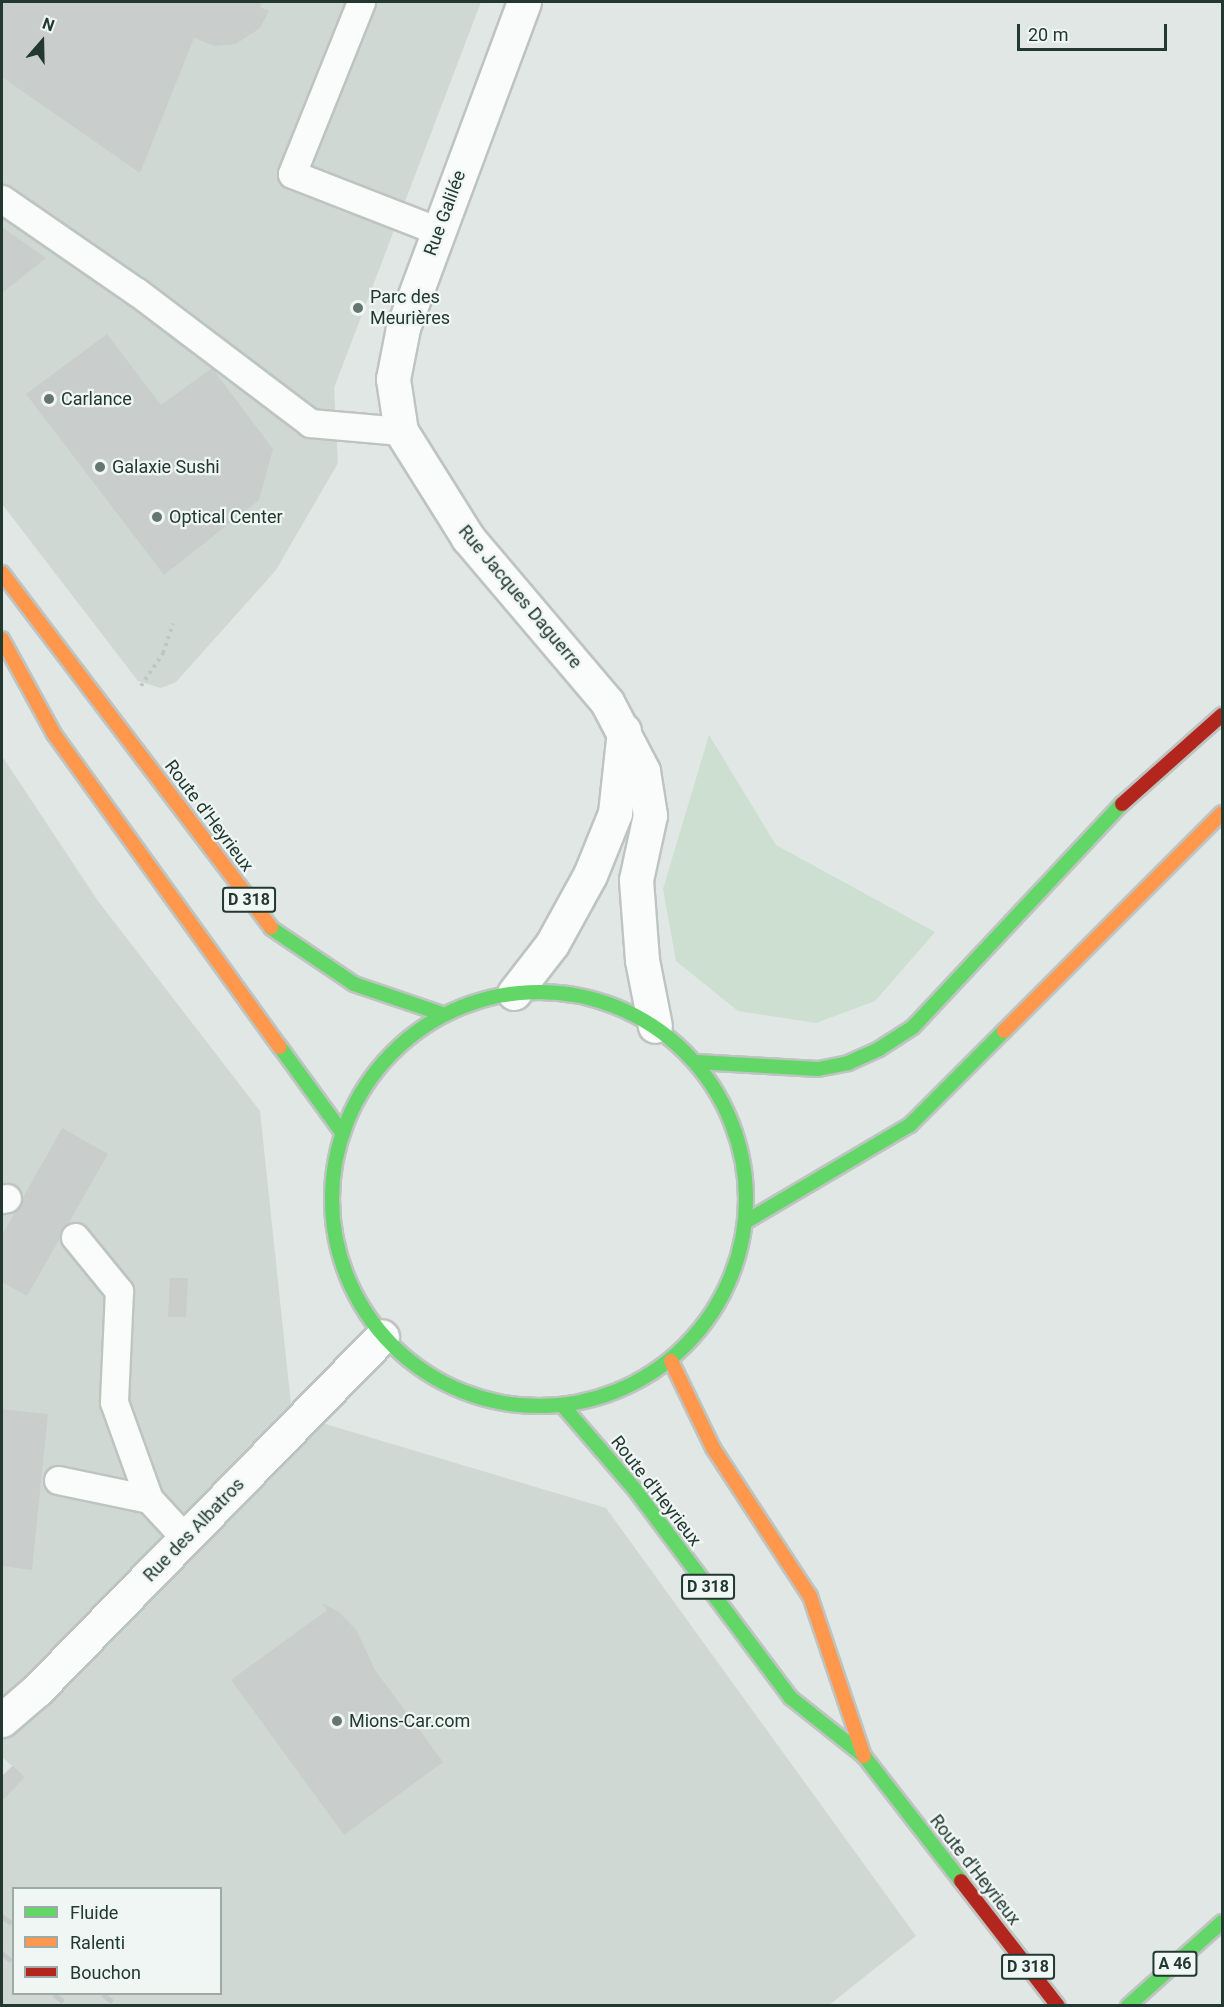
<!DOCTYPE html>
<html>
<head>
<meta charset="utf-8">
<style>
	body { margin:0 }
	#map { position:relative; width:1224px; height:2007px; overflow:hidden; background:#e1e7e4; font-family:Roboto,sans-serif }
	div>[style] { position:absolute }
	.built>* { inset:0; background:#d0d8d4 }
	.green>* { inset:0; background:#ccdfd1 }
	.building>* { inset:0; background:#c9cecc }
	.path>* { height:4px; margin-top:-2px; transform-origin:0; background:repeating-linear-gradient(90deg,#bfc7c5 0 3px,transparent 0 7.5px) }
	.roads { filter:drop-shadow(2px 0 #bec4c1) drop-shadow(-2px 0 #bec4c1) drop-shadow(0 2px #bec4c1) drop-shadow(0 -2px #bec4c1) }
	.lane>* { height:27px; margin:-13.5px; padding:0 13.5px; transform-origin:13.5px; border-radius:13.5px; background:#fafbfb }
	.street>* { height:33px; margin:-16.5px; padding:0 16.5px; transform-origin:16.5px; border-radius:16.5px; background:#fafbfb }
	.fast>* { height:14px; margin:-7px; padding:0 7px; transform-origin:7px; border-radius:7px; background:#63d668 }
	.fast>.ring { margin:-7px; padding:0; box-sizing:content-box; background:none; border:14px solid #63d668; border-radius:50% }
	.slow>* { height:14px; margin:-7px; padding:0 7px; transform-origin:7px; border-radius:7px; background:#ff974d }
	.jam>* { height:14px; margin:-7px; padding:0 7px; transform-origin:7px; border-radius:7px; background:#b3261e }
	.rail>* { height:4.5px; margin-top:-2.25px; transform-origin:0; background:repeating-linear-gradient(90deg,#c6c9c8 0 12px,transparent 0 18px) }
	.dots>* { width:16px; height:16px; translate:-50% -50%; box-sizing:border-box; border:3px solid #eff6f3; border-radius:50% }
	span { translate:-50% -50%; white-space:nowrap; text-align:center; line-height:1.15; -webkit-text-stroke:4.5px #eff6f3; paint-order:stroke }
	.shield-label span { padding:2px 4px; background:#eff6f3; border:2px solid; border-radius:4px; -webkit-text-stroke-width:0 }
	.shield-label { font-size:16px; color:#223831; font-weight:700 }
	.street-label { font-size:18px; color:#223831 }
	.poi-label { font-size:18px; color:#223831 }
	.left { translate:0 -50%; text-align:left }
	.frame { position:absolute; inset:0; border:3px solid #223831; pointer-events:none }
	.legend { position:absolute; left:12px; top:1887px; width:210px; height:108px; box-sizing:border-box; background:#eff6f3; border:2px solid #9daaa5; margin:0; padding:8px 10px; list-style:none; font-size:18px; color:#223831 }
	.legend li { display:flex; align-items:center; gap:12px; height:30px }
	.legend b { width:30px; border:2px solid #9daaa5 }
	.north { position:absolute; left:12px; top:12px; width:60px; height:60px; -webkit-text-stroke:4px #eff6f3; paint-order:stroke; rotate:20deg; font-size:16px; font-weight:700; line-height:24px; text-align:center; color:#223831 }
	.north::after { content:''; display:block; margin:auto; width:21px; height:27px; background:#223831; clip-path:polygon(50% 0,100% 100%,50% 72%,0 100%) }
	.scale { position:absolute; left:1017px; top:24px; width:150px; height:27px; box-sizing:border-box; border:3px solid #223831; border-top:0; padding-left:8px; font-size:18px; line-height:21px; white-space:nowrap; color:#223831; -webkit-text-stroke:4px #eff6f3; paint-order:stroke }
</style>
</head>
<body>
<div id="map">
	<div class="built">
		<i style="clip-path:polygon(2px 2px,481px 2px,334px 388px,338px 463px,276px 570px,176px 682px,161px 688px,138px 681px,2px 504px)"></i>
		<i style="clip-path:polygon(evenodd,2px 756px,98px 901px,260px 1111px,292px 1414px,606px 1508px,916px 1936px,829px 2005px,2px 2005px,2px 1776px,12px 1766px,2px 1757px,2px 756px,14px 1888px,220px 1888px,220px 1994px,14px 1994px,14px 1888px)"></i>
	</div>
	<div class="green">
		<i style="clip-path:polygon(709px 735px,776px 845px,935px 932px,875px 1001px,816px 1023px,738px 1011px,676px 961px,663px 889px)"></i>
	</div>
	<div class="building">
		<i style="clip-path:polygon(2px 2px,262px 2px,260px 7px,269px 11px,260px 28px,236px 44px,215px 46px,194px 38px,140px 173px,2px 77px)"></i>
		<i style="clip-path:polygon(2px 227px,46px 258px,2px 293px)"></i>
		<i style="clip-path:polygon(107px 334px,161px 405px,212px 368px,273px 449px,259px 500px,164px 575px,26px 394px)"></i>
		<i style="clip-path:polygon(62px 1128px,108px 1154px,27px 1296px,2px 1282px,2px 1235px)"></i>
		<i style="clip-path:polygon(170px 1278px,188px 1278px,186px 1317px,168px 1317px)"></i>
		<i style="clip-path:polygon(2px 1409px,48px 1414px,32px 1570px,2px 1566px)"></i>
		<i style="clip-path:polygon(322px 1603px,339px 1612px,357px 1631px,375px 1670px,443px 1762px,344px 1835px,231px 1680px,327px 1610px)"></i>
		<i style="clip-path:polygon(13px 1766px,25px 1777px,2px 1801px,2px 1776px)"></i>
	</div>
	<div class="path">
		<i style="left:141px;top:686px;width:40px;rotate:-56deg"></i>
		<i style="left:163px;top:653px;width:31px;rotate:-71deg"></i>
	</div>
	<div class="roads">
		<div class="lane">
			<i style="left:361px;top:2px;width:185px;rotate:111.9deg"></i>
			<i style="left:292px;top:174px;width:157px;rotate:21.3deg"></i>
			<i style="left:2px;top:199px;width:164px;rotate:34.6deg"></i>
			<i style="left:137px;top:292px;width:217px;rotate:37.1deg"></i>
			<i style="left:310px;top:423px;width:91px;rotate:5deg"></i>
			<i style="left:2px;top:1199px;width:5px;rotate:-11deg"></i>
			<i style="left:75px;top:1237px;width:70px;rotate:50.8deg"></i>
			<i style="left:119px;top:1291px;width:111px;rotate:92.6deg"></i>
			<i style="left:114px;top:1402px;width:103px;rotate:70.2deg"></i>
			<i style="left:149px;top:1499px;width:54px;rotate:47.2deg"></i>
			<i style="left:58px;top:1480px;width:93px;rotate:11.8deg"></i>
		</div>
		<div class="street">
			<i style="left:524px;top:2px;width:348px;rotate:110.4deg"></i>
			<i style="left:403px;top:328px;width:52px;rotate:101.1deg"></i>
			<i style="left:393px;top:379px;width:53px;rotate:81.3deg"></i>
			<i style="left:401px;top:431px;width:126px;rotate:57.9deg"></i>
			<i style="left:468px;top:538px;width:215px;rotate:49.7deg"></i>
			<i style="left:607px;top:702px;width:78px;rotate:62.4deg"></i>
			<i style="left:643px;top:771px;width:45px;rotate:81deg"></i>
			<i style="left:650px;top:815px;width:66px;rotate:102.2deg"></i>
			<i style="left:636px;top:880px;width:80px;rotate:85.7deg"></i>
			<i style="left:642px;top:960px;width:67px;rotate:78.9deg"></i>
			<i style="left:514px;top:993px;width:62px;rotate:-52.2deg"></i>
			<i style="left:552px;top:944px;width:79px;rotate:-61.2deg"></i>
			<i style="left:590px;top:875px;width:67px;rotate:-68deg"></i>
			<i style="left:615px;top:813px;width:83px;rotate:-83.8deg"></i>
			<i style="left:2px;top:1720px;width:46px;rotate:-40.6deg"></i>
			<i style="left:37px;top:1690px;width:494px;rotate:-45.7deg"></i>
		</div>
		<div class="fast">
			<i style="left:271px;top:928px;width:100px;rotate:34deg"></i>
			<i style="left:354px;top:984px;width:93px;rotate:18.8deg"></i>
			<i class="ring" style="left:332px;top:992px;width:400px;height:400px"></i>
			<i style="left:280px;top:1047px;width:104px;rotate:54deg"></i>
			<i style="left:697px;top:1062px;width:121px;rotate:3.3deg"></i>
			<i style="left:818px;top:1069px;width:31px;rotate:-11deg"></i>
			<i style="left:848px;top:1063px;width:34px;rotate:-24deg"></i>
			<i style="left:879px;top:1049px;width:40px;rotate:-32.9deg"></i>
			<i style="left:913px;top:1027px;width:306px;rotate:-46.9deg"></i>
			<i style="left:747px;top:1221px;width:189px;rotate:-30.5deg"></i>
			<i style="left:910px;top:1125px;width:133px;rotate:-45deg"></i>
			<i style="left:563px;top:1406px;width:112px;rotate:49.3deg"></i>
			<i style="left:636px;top:1491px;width:259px;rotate:53.2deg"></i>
			<i style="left:791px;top:1698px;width:93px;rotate:38.5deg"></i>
			<i style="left:864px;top:1756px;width:158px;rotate:52.2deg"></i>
			<i style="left:1128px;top:2006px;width:126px;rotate:-41.8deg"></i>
		</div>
		<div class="slow">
			<i style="left:2px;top:573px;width:445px;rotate:52.8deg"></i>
			<i style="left:2px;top:639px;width:108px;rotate:61.3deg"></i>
			<i style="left:54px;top:734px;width:386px;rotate:54.2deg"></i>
			<i style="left:1004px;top:1031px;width:308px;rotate:-45deg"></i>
			<i style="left:671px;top:1361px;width:97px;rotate:64.2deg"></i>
			<i style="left:713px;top:1448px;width:177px;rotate:56.8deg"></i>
			<i style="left:810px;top:1596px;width:169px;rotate:71.4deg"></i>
		</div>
		<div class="jam">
			<i style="left:1122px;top:804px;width:134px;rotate:-41.7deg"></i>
			<i style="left:961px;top:1881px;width:158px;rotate:52.2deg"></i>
		</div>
	</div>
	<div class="rail">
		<i style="left:2px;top:1916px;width:15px;rotate:37deg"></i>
		<i style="left:2px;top:1953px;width:16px;rotate:40deg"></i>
		<i style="left:54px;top:1994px;width:19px;rotate:39deg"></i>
		<i style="left:103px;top:1994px;width:19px;rotate:39deg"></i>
	</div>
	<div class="dots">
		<i style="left:358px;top:308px;background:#657570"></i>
		<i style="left:49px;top:399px;background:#657570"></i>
		<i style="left:100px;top:467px;background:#657570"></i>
		<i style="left:157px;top:517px;background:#657570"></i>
		<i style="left:337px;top:1721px;background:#657570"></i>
	</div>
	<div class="shield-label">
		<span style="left:249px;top:900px">D 318</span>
		<span style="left:708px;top:1587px">D 318</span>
		<span style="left:1175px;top:1964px">A 46</span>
		<span style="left:1028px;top:1967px">D 318</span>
	</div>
	<div class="street-label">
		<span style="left:445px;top:213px;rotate:-70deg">Rue Galilée</span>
		<span style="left:520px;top:597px;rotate:50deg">Rue Jacques Daguerre</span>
		<span style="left:209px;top:816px;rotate:53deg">Route d'Heyrieux</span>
		<span style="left:656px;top:1491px;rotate:52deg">Route d'Heyrieux</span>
		<span style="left:194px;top:1530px;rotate:-46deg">Rue des Albatros</span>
		<span style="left:975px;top:1870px;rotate:52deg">Route d'Heyrieux</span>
	</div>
	<div class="poi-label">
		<span class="left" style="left:370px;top:308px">Parc des<br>Meurières</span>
		<span class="left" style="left:61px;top:399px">Carlance</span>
		<span class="left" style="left:112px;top:467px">Galaxie Sushi</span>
		<span class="left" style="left:169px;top:517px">Optical Center</span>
		<span class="left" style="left:349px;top:1721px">Mions-Car.com</span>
	</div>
	<div class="frame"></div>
	<ul class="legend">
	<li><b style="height:8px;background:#63d668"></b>Fluide</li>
	<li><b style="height:8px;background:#ff974d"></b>Ralenti</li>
	<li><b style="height:8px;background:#b3261e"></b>Bouchon</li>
	</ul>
	<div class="north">N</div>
	<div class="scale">20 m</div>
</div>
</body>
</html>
